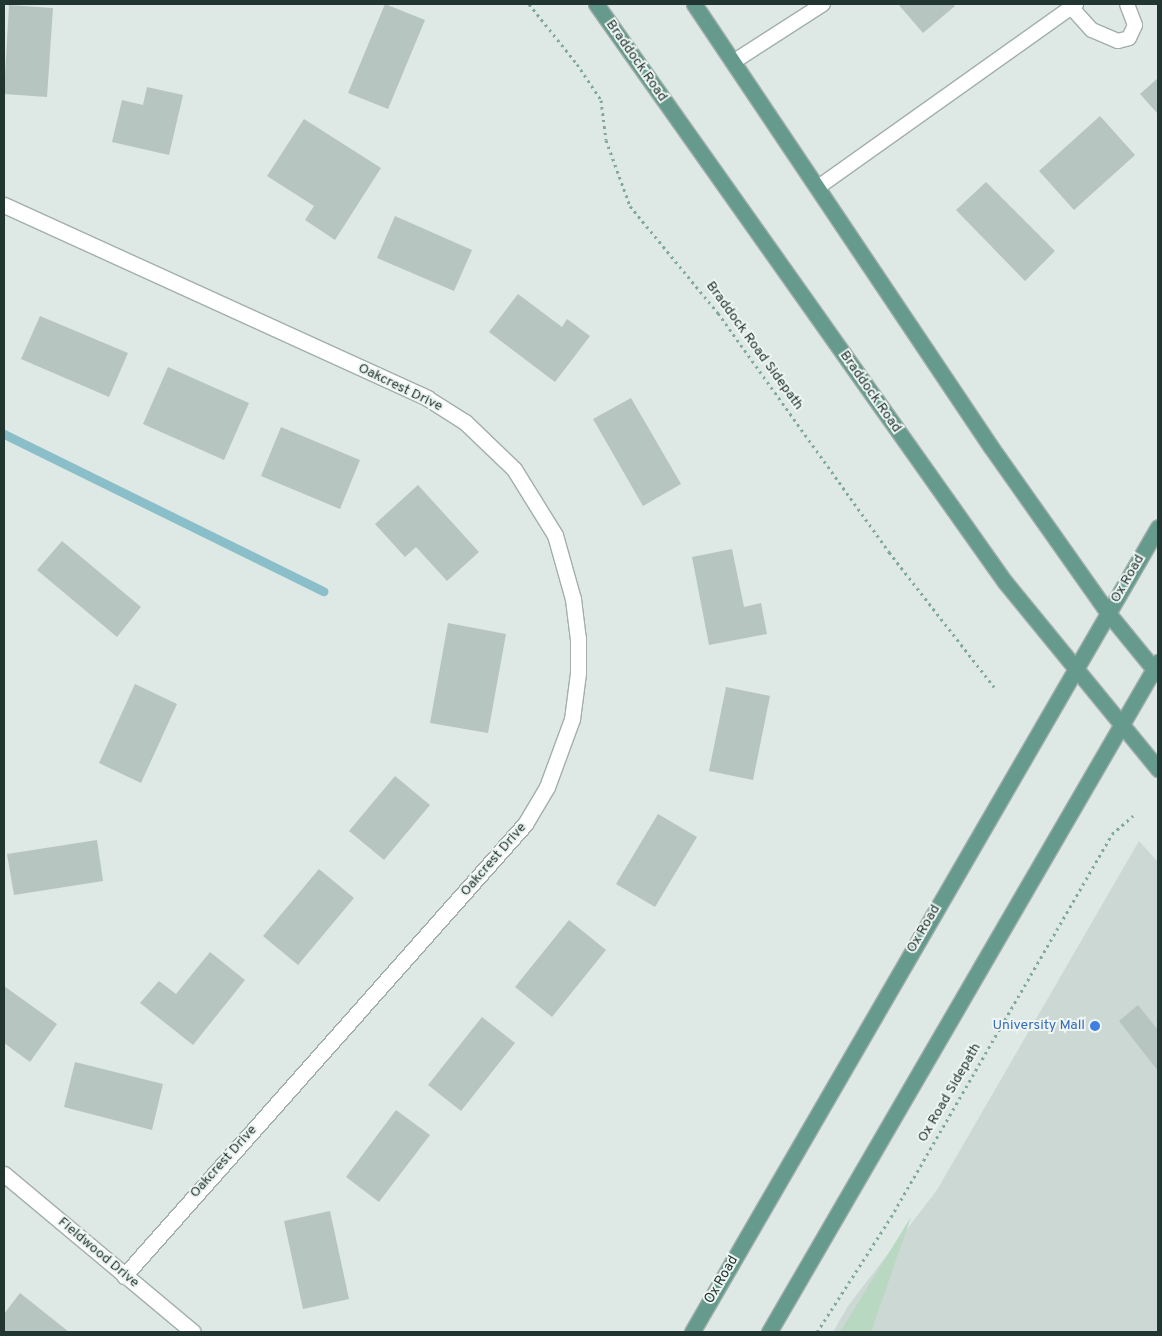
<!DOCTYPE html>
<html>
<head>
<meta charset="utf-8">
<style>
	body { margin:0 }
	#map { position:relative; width:1162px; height:1336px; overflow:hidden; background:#dee8e4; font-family:Overpass,sans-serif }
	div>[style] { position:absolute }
	.built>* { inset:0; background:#ccd8d3 }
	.green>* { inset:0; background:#b8d8c1 }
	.stream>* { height:9px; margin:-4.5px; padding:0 4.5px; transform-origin:4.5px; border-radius:4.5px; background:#8abec9 }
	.building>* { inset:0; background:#b7c5c0 }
	.path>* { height:3px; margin-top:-1.5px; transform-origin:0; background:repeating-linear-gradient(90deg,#81a99d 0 2.5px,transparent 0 6.5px) }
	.roads { filter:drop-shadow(1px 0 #a2afab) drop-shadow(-1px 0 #a2afab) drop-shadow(0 1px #a2afab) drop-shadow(0 -1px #a2afab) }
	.service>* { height:14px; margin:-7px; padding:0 7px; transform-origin:7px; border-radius:7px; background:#fff }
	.minor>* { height:15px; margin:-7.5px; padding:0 7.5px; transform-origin:7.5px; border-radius:7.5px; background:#fff }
	.primary>* { height:15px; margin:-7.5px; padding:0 7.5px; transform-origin:7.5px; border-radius:7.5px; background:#669a8d }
	.dots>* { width:14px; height:14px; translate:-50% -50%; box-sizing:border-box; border:2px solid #eef5f2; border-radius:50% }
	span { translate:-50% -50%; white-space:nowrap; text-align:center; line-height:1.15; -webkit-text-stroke:4px #eef5f2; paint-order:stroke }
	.street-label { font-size:14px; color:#213631 }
	.shop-label { font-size:14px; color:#366cbe }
	.right { translate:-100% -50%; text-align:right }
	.frame { position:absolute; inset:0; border:5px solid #213631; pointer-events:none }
</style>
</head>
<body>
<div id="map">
	<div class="built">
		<i style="clip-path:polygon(1139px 841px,1158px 862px,1158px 1332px,833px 1332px,848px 1306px,937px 1190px)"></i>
	</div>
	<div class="green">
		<i style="clip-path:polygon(911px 1217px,871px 1332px,840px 1332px)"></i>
	</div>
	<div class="stream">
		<i style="left:4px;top:434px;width:356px;rotate:26.2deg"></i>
	</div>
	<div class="building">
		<i style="clip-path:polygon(385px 4px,425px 20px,388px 109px,348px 93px)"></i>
		<i style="clip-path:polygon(898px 4px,953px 4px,955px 6px,923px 33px)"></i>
		<i style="clip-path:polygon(9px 5px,53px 8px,47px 97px,4px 94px)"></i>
		<i style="clip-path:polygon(1158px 78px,1158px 114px,1140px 94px)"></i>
		<i style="clip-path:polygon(147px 87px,183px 95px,169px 155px,112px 142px,122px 100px,143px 105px)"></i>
		<i style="clip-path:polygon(1100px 116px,1135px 155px,1074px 210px,1039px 171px)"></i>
		<i style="clip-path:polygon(304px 119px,381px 168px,335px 240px,305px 220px,314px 206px,267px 176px)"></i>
		<i style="clip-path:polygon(986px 182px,1055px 251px,1025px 281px,956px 210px)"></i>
		<i style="clip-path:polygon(395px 216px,472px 250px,454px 291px,377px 258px)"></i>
		<i style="clip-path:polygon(518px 294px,562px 327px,567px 319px,590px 336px,555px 382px,489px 332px)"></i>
		<i style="clip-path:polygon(40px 316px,128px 353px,109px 397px,21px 359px)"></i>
		<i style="clip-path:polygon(168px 367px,249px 403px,224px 460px,143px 424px)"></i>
		<i style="clip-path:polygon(631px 398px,681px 484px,643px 506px,593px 419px)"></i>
		<i style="clip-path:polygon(281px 427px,360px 460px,340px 509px,261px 476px)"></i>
		<i style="clip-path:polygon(418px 485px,479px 552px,447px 581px,416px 547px,405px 557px,375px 524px)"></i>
		<i style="clip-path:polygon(62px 541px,141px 607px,117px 637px,37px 570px)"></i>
		<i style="clip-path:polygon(732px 549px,744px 607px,761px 603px,767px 634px,709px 645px,692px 557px)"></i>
		<i style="clip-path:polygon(448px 623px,506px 634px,488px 733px,430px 723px)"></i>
		<i style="clip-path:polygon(135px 684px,177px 704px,141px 783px,99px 763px)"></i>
		<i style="clip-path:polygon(726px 687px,770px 696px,753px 780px,709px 771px)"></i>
		<i style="clip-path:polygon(395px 776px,430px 805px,384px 860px,349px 831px)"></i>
		<i style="clip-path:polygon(658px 814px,697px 837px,655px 907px,616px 884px)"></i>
		<i style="clip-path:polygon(97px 840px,103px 881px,14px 895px,7px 854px)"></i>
		<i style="clip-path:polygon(319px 869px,354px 898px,298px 965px,263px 936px)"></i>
		<i style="clip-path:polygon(569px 920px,606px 950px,552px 1017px,515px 987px)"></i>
		<i style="clip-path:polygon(210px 952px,245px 980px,193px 1045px,140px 1003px,159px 981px,176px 994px)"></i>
		<i style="clip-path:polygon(4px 986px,57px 1024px,30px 1062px,4px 1043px)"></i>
		<i style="clip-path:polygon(1138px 1005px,1158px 1030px,1158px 1071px,1119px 1021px)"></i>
		<i style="clip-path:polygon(482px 1017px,515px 1043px,461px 1111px,428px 1085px)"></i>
		<i style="clip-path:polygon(75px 1062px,163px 1084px,152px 1130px,64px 1107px)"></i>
		<i style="clip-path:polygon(396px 1110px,430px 1135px,379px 1202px,346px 1177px)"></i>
		<i style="clip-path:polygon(330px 1211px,349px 1299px,303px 1309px,284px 1221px)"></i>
		<i style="clip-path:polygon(20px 1293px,69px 1332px,4px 1332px,4px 1314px)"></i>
	</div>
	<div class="path">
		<i style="left:529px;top:4px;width:77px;rotate:51.3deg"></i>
		<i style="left:577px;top:64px;width:43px;rotate:56.3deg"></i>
		<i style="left:601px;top:100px;width:40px;rotate:82.9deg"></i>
		<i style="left:606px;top:140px;width:70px;rotate:70deg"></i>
		<i style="left:630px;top:206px;width:139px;rotate:50.6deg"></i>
		<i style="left:718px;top:313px;width:294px;rotate:54.4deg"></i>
		<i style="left:889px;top:552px;width:171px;rotate:52.1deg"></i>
		<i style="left:817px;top:1332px;width:137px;rotate:-57.2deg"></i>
		<i style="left:891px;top:1217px;width:442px;rotate:-60deg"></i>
		<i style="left:1112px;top:834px;width:28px;rotate:-41deg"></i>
	</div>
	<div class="roads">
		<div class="service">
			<i style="left:1071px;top:7px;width:31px;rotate:48deg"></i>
			<i style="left:1092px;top:30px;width:28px;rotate:23deg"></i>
			<i style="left:1118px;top:41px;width:11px;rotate:-15deg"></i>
			<i style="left:1129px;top:38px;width:14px;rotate:-65deg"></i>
			<i style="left:1135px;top:25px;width:22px;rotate:-111deg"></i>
			<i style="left:733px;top:62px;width:107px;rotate:-32.8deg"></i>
			<i style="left:817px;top:188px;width:318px;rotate:-35.4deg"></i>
		</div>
		<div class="minor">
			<i style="left:4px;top:205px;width:465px;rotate:24.5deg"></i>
			<i style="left:427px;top:398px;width:45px;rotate:32.3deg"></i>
			<i style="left:465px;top:422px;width:68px;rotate:43.8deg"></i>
			<i style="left:514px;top:469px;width:78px;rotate:58.2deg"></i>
			<i style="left:555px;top:535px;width:66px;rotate:74.3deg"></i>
			<i style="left:573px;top:599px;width:39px;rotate:83deg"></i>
			<i style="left:578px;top:638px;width:35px;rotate:90deg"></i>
			<i style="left:578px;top:673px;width:46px;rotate:97.4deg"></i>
			<i style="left:572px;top:719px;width:72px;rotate:110.2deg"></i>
			<i style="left:547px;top:787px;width:43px;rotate:120.7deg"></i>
			<i style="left:525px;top:824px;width:604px;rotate:131.58deg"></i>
			<i style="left:4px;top:1174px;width:246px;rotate:39.9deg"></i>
		</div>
		<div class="primary">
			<i style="left:596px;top:4px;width:708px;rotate:54.72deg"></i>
			<i style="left:1005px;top:582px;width:242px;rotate:50.7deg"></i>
			<i style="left:694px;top:4px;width:533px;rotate:56.16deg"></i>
			<i style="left:991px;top:447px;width:203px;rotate:54.8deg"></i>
			<i style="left:1108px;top:613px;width:79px;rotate:50.7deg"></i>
			<i style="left:692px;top:1332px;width:930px;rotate:-59.93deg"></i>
			<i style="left:769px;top:1332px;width:775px;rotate:-59.86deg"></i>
		</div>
	</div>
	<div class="dots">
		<i style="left:1095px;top:1026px;background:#3f7fe0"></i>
	</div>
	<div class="street-label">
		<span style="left:636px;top:61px;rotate:55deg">Braddock Road</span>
		<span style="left:754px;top:346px;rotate:54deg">Braddock Road Sidepath</span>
		<span style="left:400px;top:388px;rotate:26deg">Oakcrest Drive</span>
		<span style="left:870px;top:392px;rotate:55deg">Braddock Road</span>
		<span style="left:1128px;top:579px;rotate:-60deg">Ox Road</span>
		<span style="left:494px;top:860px;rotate:-49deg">Oakcrest Drive</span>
		<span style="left:924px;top:929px;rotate:-60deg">Ox Road</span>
		<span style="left:950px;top:1093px;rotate:-60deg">Ox Road Sidepath</span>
		<span style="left:224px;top:1162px;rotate:-48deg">Oakcrest Drive</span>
		<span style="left:98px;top:1253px;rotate:40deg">Fieldwood Drive</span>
		<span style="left:722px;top:1280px;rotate:-60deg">Ox Road</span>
	</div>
	<div class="shop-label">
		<span class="right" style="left:1085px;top:1026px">University Mall</span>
	</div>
	<div class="frame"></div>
</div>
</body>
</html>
